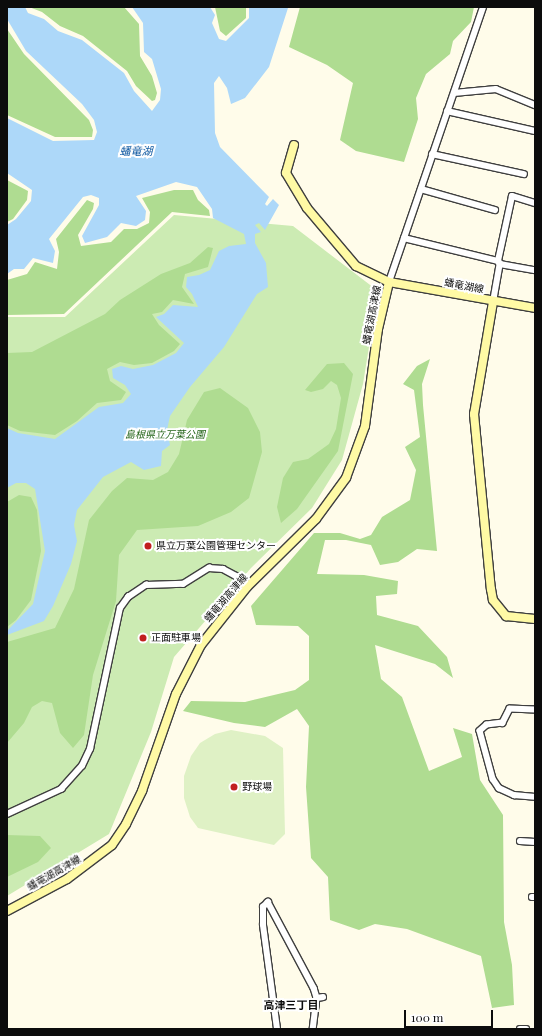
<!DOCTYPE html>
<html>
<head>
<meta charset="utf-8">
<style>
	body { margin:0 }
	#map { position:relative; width:542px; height:1036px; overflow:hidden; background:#fffcea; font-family:"Playfair Display","Noto Sans JP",serif }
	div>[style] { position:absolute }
	.green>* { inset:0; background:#ccebb3 }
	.forest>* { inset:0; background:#afdc91 }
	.pitch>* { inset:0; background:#dff1c5 }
	.water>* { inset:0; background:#add8f9 }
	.roads { filter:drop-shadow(1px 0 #3f3f3f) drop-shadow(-1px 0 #3f3f3f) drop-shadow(0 1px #3f3f3f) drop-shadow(0 -1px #3f3f3f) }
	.street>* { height:5.5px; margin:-2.75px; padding:0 2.75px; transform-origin:2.75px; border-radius:2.75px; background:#fff }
	.secondary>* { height:8px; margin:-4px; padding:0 4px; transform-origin:4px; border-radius:4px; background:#fffaa5 }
	.dots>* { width:11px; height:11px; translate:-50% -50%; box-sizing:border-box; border:2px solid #fff; border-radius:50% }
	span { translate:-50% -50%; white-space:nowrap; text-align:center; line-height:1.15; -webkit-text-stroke:4px #fff; paint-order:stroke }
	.street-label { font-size:10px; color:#0c0c0c }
	.park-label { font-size:10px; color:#25651a; font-style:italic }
	.poi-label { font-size:10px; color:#0c0c0c }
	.left { translate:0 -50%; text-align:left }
	.water-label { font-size:11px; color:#115aa2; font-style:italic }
	.neighbourhood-label { font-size:11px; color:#0c0c0c; font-weight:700 }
	.frame { position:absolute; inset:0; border:8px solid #0c0c0c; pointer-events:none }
	.scale { position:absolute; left:404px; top:1010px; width:89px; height:18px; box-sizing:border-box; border:2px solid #0c0c0c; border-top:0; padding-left:5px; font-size:12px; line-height:14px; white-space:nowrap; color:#0c0c0c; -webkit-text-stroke:3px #fff; paint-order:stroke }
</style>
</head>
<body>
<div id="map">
	<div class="green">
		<i style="clip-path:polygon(174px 215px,293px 226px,378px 291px,363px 384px,342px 460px,312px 508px,251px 568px,174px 657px,151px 732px,109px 834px,7px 896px,7px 317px,65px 317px)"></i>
	</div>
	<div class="forest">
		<i style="clip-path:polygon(29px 7px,124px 7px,139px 24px,140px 56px,152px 76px,157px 93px,155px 100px,152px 101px,136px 86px,127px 71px,83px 36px,60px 26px,42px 12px)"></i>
		<i style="clip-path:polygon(215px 7px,246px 7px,246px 18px,226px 36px,220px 31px)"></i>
		<i style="clip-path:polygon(300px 7px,474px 7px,471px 22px,453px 41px,450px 54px,426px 74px,416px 98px,418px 119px,404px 162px,356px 151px,340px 140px,353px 83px,327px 65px,289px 47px)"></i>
		<i style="clip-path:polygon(7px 29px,24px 54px,89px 120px,93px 130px,92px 137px,55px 137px,7px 115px)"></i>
		<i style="clip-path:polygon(7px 180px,28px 191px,27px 200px,13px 219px,7px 222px)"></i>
		<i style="clip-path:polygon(174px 190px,193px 190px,198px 200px,209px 210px,210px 216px,172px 212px,64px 314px,7px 315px,7px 280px,27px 274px,35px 262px,57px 269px,59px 252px,56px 239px,87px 200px,94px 203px,93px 209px,78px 235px,81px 246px,111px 242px,124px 229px,137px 229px,149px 223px,150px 212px,142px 198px)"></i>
		<i style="clip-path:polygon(208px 247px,213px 248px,208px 267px,185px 274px,182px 287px,194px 304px,173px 300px,162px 312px,152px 314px,159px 325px,180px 344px,174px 351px,152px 363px,134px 365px,120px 362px,107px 369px,110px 381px,126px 392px,121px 400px,97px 403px,77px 421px,55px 435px,20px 431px,7px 425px,7px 353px,32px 352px,105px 314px,120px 300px,161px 274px,190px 263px)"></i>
		<i style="clip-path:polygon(430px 359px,422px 384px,423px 405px,437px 551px,417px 549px,398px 562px,380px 565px,371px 545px,346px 540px,325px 540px,317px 574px,364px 575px,398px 581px,397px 594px,376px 596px,377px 615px,418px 626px,447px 657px,453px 678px,435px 664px,375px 645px,381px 679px,402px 697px,429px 771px,462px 757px,453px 728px,472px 734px,480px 780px,503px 815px,504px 922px,512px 965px,514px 1005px,492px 1008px,481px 956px,407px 929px,375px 924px,359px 930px,330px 920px,328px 877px,311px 858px,306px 787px,309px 726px,297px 709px,265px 727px,234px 723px,183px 711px,191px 701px,245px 702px,295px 690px,309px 680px,309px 636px,298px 626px,256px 625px,251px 606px,314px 533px,340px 533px,360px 539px,371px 535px,382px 517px,410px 500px,416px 470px,405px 447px,420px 437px,414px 390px,403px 384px,417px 366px)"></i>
		<i style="clip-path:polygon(344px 363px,353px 374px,338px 451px,297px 509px,281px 523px,277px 507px,283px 478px,293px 462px,308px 459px,329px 444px,336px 429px,341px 398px,337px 385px,331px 381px,323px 389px,311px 392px,305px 390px,327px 364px)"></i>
		<i style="clip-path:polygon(220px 388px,248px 408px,260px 432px,262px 452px,249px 498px,231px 512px,198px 526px,137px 530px,119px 555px,116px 601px,93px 675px,84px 735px,73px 748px,60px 733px,52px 703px,42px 701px,32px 707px,24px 723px,7px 743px,7px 642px,55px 628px,74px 589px,89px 520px,112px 491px,127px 478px,153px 480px,168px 472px,179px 454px,187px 420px,204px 392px)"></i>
		<i style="clip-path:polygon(19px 495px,31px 497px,37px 510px,41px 551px,31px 600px,16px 620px,7px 627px,7px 502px)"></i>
		<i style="clip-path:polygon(7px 835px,40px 836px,51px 848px,38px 862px,7px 877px)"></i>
	</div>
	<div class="pitch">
		<i style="clip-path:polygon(231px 730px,265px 736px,283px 748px,285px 834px,274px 845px,198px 828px,190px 817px,184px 798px,184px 776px,191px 756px,200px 743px,215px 734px)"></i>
	</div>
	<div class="water">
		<i style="clip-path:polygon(7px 7px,25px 7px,28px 13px,44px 19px,58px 31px,82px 40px,124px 73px,134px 91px,152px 111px,160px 100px,161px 89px,152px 59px,144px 52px,143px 23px,132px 7px,210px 7px,215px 15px,212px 23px,219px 39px,226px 41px,249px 18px,249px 7px,288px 8px,269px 67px,245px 98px,231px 104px,227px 88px,219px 76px,214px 83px,215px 133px,220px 147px,269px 197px,265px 204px,267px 206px,273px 199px,279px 205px,265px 230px,259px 223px,255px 225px,261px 232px,255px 234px,255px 243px,266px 263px,268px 287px,257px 294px,224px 347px,190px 387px,170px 416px,167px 430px,170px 445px,162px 451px,161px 466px,144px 470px,131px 462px,103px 477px,77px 510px,74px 525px,77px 541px,71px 564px,53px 606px,44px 621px,7px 635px,7px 631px,33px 604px,45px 551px,35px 489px,26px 483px,16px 483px,7px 488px,7px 428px,18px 433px,55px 439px,99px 407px,123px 403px,131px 394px,125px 385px,113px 378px,112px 369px,121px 366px,133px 369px,153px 365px,176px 353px,184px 343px,156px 317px,164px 314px,173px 305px,198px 307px,192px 294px,186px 287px,187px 277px,199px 275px,210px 270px,219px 251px,229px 246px,246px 244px,244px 234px,213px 218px,212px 209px,197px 187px,176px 182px,136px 196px,146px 211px,145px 220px,136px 226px,121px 223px,107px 237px,85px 243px,82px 236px,99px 205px,99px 198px,91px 195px,83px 197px,49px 239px,55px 251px,53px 263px,33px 258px,24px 269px,14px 269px,7px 274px,7px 225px,16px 219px,31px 201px,32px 190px,7px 173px,7px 118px,53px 141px,94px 140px,97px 132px,94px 120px,82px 104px,26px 51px,7px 19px)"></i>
	</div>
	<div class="roads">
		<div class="street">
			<i style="left:454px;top:93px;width:42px;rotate:-5.4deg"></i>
			<i style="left:496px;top:89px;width:42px;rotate:22.3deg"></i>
			<i style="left:447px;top:111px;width:90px;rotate:12.8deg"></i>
			<i style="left:432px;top:154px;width:94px;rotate:12.3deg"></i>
			<i style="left:421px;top:189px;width:77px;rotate:15.8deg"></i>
			<i style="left:404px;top:238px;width:97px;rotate:13.7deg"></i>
			<i style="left:498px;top:261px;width:4px;rotate:56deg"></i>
			<i style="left:498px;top:261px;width:66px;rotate:-77.8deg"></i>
			<i style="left:512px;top:196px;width:24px;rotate:17deg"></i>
			<i style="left:389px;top:282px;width:291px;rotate:-71.1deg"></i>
			<i style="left:493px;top:302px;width:39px;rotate:-80deg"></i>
			<i style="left:500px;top:264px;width:36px;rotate:10deg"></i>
			<i style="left:535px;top:710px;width:25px;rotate:-178deg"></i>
			<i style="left:510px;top:709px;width:16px;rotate:117deg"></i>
			<i style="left:503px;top:723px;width:16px;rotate:173deg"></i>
			<i style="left:487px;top:725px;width:9px;rotate:139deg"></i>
			<i style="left:480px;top:731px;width:50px;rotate:74.8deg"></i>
			<i style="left:493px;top:779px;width:11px;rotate:56deg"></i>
			<i style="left:499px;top:788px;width:17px;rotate:25deg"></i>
			<i style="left:514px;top:795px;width:21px;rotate:5deg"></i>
			<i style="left:7px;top:814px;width:60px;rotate:-24.8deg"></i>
			<i style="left:61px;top:789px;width:31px;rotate:-48deg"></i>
			<i style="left:82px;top:766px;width:19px;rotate:-65deg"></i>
			<i style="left:90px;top:749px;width:144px;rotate:-78deg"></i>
			<i style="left:120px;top:608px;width:14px;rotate:-54deg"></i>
			<i style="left:128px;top:597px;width:22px;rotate:-34deg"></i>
			<i style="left:146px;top:585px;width:37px;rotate:-2deg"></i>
			<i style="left:183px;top:584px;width:31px;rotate:-32deg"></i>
			<i style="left:209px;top:568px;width:14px;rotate:4deg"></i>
			<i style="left:223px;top:569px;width:15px;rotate:28deg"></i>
			<i style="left:236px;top:576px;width:16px;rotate:45deg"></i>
			<i style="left:520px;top:841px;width:15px;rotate:4deg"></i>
			<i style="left:532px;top:897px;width:3px"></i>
			<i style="left:317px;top:998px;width:6px;rotate:-9deg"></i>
			<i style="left:277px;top:1029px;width:105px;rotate:-97.7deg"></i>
			<i style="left:263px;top:925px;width:18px;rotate:-90deg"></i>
			<i style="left:263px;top:907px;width:7px;rotate:-45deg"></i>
			<i style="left:268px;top:902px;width:98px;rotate:61.9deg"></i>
			<i style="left:314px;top:988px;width:10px;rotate:73deg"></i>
			<i style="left:317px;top:998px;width:31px;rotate:97deg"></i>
			<i style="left:520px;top:1029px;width:6px"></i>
		</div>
		<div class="secondary">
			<i style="left:294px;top:145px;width:29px;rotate:106deg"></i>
			<i style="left:286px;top:173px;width:41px;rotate:59deg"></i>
			<i style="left:307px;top:208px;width:76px;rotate:49.8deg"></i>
			<i style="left:356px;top:266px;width:37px;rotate:26deg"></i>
			<i style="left:389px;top:282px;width:148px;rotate:10.1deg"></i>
			<i style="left:493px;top:302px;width:114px;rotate:99.6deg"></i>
			<i style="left:474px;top:414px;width:176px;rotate:84.5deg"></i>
			<i style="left:491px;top:589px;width:11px;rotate:80deg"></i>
			<i style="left:493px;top:600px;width:21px;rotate:51deg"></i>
			<i style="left:506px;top:616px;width:29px;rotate:6deg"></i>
			<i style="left:7px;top:911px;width:68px;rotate:-28.1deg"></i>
			<i style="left:67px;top:879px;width:56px;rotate:-37.1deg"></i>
			<i style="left:112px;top:845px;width:25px;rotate:-56deg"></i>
			<i style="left:126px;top:824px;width:37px;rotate:-64deg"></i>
			<i style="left:142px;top:791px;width:103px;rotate:-70.7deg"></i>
			<i style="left:176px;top:694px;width:55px;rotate:-63deg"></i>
			<i style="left:201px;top:645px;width:74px;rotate:-51.6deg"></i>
			<i style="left:247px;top:587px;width:97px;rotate:-44.6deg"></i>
			<i style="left:316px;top:519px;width:51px;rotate:-53.8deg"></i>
			<i style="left:346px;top:478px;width:55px;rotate:-69.9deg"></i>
			<i style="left:365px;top:426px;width:98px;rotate:-82.4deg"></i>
			<i style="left:378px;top:329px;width:48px;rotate:-76.8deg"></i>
		</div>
	</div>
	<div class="dots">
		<i style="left:148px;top:546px;background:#c1201f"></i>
		<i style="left:143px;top:638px;background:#c1201f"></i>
		<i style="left:234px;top:787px;background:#c1201f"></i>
	</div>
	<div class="street-label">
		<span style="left:464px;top:286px;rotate:11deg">蟠竜湖線</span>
		<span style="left:372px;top:315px;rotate:-79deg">蟠竜湖高津線</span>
		<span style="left:226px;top:598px;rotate:-49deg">蟠竜湖高津線</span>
		<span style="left:54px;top:873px;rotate:-30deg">蟠竜湖高津線</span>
	</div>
	<div class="park-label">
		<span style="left:165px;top:435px">島根県立万葉公園</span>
	</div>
	<div class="poi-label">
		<span class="left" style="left:156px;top:546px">県立万葉公園管理センター</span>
		<span class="left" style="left:151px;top:638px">正面駐車場</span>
		<span class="left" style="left:242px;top:787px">野球場</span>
	</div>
	<div class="water-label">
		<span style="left:136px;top:151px">蟠竜湖</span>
	</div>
	<div class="neighbourhood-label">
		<span style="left:291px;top:1005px">高津三丁目</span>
	</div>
	<div class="frame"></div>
	<div class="scale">100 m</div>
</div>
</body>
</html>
